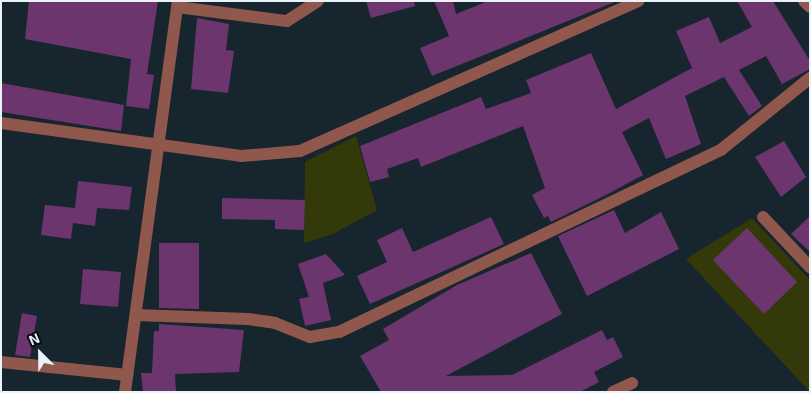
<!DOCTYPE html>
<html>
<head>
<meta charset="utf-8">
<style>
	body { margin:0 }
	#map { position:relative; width:811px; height:393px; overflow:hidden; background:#17252f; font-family:"Exo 2",sans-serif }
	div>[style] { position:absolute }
	.green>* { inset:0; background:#333909 }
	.building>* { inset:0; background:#6c356d }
	.minor>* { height:12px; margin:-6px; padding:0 6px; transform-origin:6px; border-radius:6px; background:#90584d }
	span { translate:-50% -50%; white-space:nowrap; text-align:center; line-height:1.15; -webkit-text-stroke:4px #070d12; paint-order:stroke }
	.frame { position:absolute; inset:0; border:2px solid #eaf3fa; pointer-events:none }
	.north { position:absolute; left:15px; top:328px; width:50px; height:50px; -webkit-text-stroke:4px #070d12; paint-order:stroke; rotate:337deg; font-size:14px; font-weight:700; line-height:20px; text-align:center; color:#eaf3fa }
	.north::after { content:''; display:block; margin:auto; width:18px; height:22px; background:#eaf3fa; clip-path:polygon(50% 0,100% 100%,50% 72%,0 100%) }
</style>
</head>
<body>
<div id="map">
	<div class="green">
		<i style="clip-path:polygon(356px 136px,377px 210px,333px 234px,304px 243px,305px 162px)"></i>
		<i style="clip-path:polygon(752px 218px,810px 280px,810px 392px,686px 259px)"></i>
	</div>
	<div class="building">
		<i style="clip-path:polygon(29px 1px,158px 1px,147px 74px,154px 75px,149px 109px,126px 106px,131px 59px,25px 39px)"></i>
		<i style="clip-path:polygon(366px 1px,414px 1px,415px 6px,371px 18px)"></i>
		<i style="clip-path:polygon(434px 1px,453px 1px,456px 14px,488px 1px,617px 1px,432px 76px,420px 48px,449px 36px)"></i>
		<i style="clip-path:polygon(737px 1px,773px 1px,810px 61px,810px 69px,782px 84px,766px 56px,739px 70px,762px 106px,749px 116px,724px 77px,685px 96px,701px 144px,666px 159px,649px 118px,622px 132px,643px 175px,606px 195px,551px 222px,548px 216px,544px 218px,532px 195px,545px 188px,523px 126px,421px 167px,418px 158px,387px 169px,389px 177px,370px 182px,360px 146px,481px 97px,486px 109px,531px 93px,526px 80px,591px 53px,616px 109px,692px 68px,676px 31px,709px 17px,720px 43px,752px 27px)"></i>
		<i style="clip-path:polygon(197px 18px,229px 24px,226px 50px,234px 51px,228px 93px,191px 89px)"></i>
		<i style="clip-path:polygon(1px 83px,124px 105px,121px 131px,1px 112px)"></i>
		<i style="clip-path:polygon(784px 141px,806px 177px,781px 197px,755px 157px)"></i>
		<i style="clip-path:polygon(78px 181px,132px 187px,129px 210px,97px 208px,95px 226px,73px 223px,71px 239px,41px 235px,45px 205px,75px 208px)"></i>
		<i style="clip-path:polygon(222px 198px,305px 200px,304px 230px,275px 229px,275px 220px,222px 219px)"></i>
		<i style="clip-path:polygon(614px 210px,625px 233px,661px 212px,679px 249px,587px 296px,558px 236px)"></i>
		<i style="clip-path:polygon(810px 216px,810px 252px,791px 234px)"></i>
		<i style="clip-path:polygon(491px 217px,504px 244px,370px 304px,357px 276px,387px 262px,377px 240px,402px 228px,413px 252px)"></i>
		<i style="clip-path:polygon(747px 228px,797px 282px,764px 314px,713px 260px)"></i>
		<i style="clip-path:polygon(159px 243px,199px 243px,199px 309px,159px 308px)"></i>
		<i style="clip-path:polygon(531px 253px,562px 314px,446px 376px,512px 375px,602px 330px,607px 340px,613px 337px,623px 357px,594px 372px,599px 382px,580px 392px,381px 392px,360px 356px,389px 340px,383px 329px,457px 285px)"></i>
		<i style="clip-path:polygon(326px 254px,345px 275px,323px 283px,331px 320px,305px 326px,299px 299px,309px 297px,298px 264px)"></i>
		<i style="clip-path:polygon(83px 269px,121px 272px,118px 307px,80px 304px)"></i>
		<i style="clip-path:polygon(22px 313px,37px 316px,30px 357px,15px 355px)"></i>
		<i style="clip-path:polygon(159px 324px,244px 330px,239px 372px,175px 374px,176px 392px,143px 392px,141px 373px,152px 373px,154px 331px,159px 331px)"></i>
	</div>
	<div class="minor">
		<i style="left:804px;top:1px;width:8px;rotate:45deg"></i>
		<i style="left:177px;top:7px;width:111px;rotate:7.3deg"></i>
		<i style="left:287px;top:21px;width:37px;rotate:-33deg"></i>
		<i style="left:1px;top:123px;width:242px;rotate:7.8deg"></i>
		<i style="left:241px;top:156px;width:59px;rotate:-4.8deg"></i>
		<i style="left:300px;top:151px;width:370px;rotate:-23.9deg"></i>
		<i style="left:763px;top:217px;width:69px;rotate:46.8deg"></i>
		<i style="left:136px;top:315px;width:112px;rotate:2deg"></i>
		<i style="left:248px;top:319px;width:27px;rotate:8deg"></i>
		<i style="left:275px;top:323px;width:38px;rotate:22deg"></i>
		<i style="left:310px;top:337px;width:29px;rotate:-10deg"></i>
		<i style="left:339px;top:332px;width:424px;rotate:-25.5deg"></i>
		<i style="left:722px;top:149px;width:113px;rotate:-38.9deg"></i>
		<i style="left:1px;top:362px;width:127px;rotate:5.9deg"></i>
		<i style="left:125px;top:392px;width:395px;rotate:-82.3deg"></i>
		<i style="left:613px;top:392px;width:21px;rotate:-25deg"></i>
	</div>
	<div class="frame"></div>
	<div class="north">N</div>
</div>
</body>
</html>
